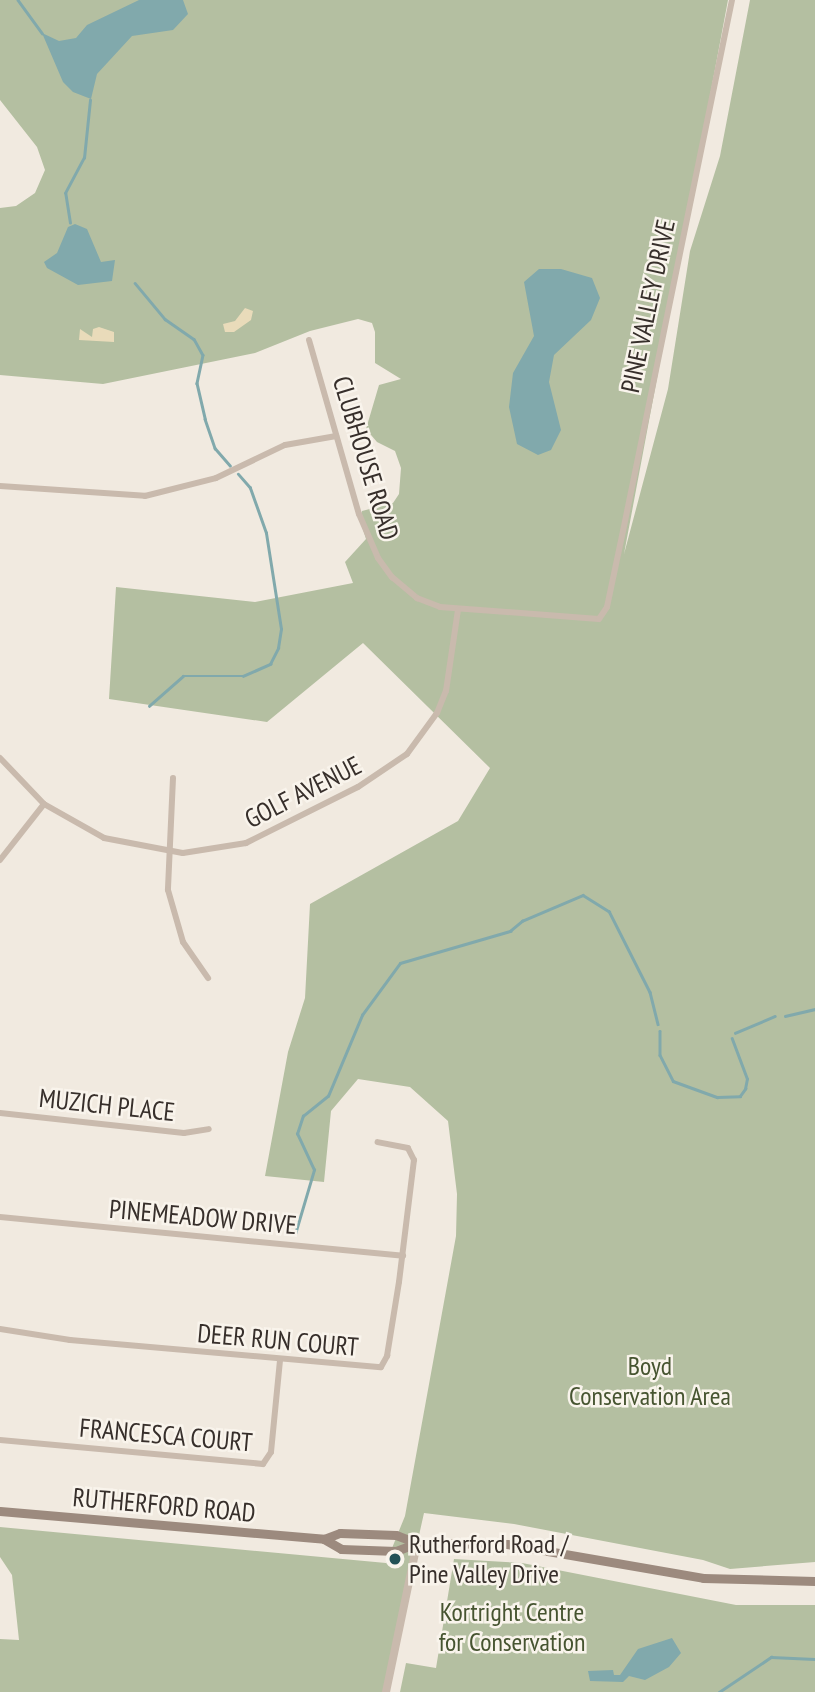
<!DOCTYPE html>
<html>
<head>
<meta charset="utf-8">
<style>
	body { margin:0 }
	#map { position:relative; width:815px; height:1692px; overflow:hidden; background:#f1eae0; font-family:"PT Sans Narrow",sans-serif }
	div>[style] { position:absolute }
	.green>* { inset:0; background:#b4bfa1 }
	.sand>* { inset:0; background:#e9dbba }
	.water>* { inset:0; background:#81a9ac }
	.stream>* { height:2.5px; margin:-1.25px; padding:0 1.25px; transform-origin:1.25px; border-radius:1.25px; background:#81a9ac }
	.minor>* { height:6px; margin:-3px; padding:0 3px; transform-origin:3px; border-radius:3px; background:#c9baad }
	.tertiary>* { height:8px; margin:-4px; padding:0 4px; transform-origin:4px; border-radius:4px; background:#c9baad }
	.secondary>* { height:9px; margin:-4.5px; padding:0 4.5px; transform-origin:4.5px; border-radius:4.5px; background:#9c8a7e }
	.dots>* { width:19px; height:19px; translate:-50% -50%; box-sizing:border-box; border:4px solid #f9f4ec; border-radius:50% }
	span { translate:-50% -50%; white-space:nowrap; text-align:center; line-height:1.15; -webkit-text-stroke:5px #f9f4ec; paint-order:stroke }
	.street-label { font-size:26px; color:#372f2b }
	.park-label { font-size:26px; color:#465430 }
	.poi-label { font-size:26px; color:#372f2b }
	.left { translate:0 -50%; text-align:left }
</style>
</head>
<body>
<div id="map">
	<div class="green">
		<i style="clip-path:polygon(0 0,728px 0,624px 554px,668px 389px,690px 251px,720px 156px,750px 0,815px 0,815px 1562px,730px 1569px,703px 1560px,514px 1524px,424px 1513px,384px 1692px,0 1692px,0 1639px,19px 1640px,12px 1575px,0 1557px,0 1527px,386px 1563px,405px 1516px,456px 1236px,457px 1194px,448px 1121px,410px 1087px,358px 1079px,331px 1111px,324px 1182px,265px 1176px,288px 1052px,305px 998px,310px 904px,458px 821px,490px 768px,363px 643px,267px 722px,109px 699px,116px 587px,255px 602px,353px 583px,345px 562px,366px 539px,360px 520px,362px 511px,393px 503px,399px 494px,401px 468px,395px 451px,377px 442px,366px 429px,379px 385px,401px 379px,375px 363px,375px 332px,372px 323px,358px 319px,310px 331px,255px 353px,103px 384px,0 375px,0 208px,16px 206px,35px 193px,45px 170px,37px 147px,0 100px)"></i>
		<i style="clip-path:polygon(454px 1559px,522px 1563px,736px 1605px,815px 1605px,815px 1692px,400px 1692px,406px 1663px,436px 1668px)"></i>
	</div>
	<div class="sand">
		<i style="clip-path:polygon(245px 308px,253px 311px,251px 320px,234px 332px,225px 332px,223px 324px,235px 321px)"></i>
		<i style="clip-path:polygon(99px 327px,114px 332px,114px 342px,79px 340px,80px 329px,92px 337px,93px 329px)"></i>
	</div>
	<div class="water">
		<i style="clip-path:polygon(139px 0,183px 0,188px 14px,173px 30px,132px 36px,97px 74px,91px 99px,73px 92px,63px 82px,42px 33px,59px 41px,76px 38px,87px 25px)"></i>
		<i style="clip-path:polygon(75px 224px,87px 229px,101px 262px,115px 260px,112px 281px,78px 285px,47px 268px,44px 262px,57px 253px,68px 227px)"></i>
		<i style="clip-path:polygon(539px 269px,561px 269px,592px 278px,600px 298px,591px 320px,554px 355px,549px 382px,561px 430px,551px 450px,538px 455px,517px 444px,509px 407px,513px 373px,534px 336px,524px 282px)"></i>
		<i style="clip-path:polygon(672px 1638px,681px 1653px,669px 1667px,645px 1680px,629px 1676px,623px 1682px,590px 1681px,588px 1671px,613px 1670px,614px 1675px,620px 1675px,638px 1649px)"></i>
	</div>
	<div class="stream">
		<i style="left:18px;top:0;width:41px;rotate:54deg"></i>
		<i style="left:70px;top:223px;width:30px;rotate:-99deg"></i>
		<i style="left:65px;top:193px;width:40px;rotate:-62deg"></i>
		<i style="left:84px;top:158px;width:58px;rotate:-84.1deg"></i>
		<i style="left:135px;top:283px;width:47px;rotate:50.2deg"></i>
		<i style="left:165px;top:319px;width:35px;rotate:35deg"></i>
		<i style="left:194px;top:339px;width:18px;rotate:61deg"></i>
		<i style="left:203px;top:355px;width:29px;rotate:102deg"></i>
		<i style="left:197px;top:383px;width:37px;rotate:77deg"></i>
		<i style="left:205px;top:419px;width:31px;rotate:71deg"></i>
		<i style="left:215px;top:448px;width:23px;rotate:49deg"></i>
		<i style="left:149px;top:706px;width:45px;rotate:-41.4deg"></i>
		<i style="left:183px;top:676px;width:60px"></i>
		<i style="left:243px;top:676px;width:30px;rotate:-24deg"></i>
		<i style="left:270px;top:664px;width:18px;rotate:-63deg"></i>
		<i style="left:278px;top:648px;width:19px;rotate:-81deg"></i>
		<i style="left:281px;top:629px;width:97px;rotate:-98.9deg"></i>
		<i style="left:266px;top:533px;width:48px;rotate:-109.6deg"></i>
		<i style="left:250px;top:488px;width:18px;rotate:-131deg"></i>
		<i style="left:785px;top:1016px;width:31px;rotate:-13deg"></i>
		<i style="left:660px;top:1031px;width:24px;rotate:90deg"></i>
		<i style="left:660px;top:1055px;width:29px;rotate:63deg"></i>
		<i style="left:673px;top:1081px;width:47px;rotate:20deg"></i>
		<i style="left:717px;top:1097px;width:23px;rotate:-2deg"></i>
		<i style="left:740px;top:1096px;width:9px;rotate:-54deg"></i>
		<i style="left:745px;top:1089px;width:10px;rotate:-79deg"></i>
		<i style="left:747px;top:1079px;width:43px;rotate:-110.6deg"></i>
		<i style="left:735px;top:1033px;width:43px;rotate:-23deg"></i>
		<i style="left:295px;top:1234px;width:67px;rotate:-73.5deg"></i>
		<i style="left:314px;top:1170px;width:40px;rotate:-115deg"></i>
		<i style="left:297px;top:1134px;width:19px;rotate:-72deg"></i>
		<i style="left:303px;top:1116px;width:32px;rotate:-39deg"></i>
		<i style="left:328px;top:1096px;width:88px;rotate:-67.2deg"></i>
		<i style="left:362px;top:1015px;width:64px;rotate:-53.8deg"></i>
		<i style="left:400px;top:963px;width:115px;rotate:-16.2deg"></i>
		<i style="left:510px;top:931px;width:16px;rotate:-40deg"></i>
		<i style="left:522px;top:921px;width:66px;rotate:-23.1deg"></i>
		<i style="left:583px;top:895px;width:31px;rotate:32deg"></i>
		<i style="left:609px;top:911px;width:91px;rotate:63.2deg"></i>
		<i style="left:650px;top:992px;width:33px;rotate:76deg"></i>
		<i style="left:719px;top:1692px;width:63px;rotate:-33.9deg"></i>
		<i style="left:771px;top:1657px;width:44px;rotate:2.6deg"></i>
	</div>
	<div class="minor">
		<i style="left:309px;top:340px;width:181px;rotate:74deg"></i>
		<i style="left:359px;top:514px;width:48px;rotate:66.6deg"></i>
		<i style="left:378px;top:558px;width:24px;rotate:54deg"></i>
		<i style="left:392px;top:577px;width:33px;rotate:40deg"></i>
		<i style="left:417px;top:598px;width:25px;rotate:21deg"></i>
		<i style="left:440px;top:607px;width:159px;rotate:4.3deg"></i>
		<i style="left:599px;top:619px;width:14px;rotate:-56deg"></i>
		<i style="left:607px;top:607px;width:78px;rotate:-78.1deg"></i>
		<i style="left:623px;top:531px;width:542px;rotate:-78.4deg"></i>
		<i style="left:0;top:486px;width:145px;rotate:3.9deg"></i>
		<i style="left:145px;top:496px;width:73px;rotate:-14.2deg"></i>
		<i style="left:216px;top:478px;width:76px;rotate:-25.6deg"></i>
		<i style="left:285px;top:445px;width:52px;rotate:-10deg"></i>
		<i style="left:0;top:758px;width:64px;rotate:46.3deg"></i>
		<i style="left:44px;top:804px;width:69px;rotate:29.5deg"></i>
		<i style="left:104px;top:838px;width:80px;rotate:10.8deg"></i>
		<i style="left:183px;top:853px;width:64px;rotate:-9deg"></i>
		<i style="left:246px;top:843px;width:125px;rotate:-26.6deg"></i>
		<i style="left:358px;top:787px;width:59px;rotate:-34deg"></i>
		<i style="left:407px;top:754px;width:51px;rotate:-53.8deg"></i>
		<i style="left:437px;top:713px;width:24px;rotate:-68deg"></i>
		<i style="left:446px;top:691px;width:82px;rotate:-81.6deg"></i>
		<i style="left:173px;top:778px;width:112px;rotate:92.6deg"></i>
		<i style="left:168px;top:890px;width:54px;rotate:73.9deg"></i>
		<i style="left:183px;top:942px;width:44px;rotate:55.2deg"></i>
		<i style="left:0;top:860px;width:71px;rotate:-51.8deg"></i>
		<i style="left:0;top:1113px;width:185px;rotate:6.2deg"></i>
		<i style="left:184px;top:1133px;width:25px;rotate:-9deg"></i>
		<i style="left:0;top:1217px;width:405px;rotate:5.5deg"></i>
		<i style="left:0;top:1329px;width:71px;rotate:8.9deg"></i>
		<i style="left:70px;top:1340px;width:312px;rotate:5deg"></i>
		<i style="left:381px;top:1367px;width:13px;rotate:-61deg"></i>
		<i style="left:387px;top:1356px;width:75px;rotate:-80.8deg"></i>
		<i style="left:399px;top:1282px;width:123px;rotate:-83deg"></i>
		<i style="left:414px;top:1160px;width:13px;rotate:-117deg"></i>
		<i style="left:408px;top:1148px;width:31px;rotate:-169deg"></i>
		<i style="left:0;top:1440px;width:264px;rotate:5.2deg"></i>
		<i style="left:263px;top:1464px;width:14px;rotate:-56deg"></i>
		<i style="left:271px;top:1452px;width:92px;rotate:-84.4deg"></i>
	</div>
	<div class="tertiary">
		<i style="left:386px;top:1692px;width:152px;rotate:-78.2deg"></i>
	</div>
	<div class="secondary">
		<i style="left:0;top:1511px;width:325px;rotate:4.9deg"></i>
		<i style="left:324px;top:1539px;width:20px;rotate:30deg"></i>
		<i style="left:341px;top:1549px;width:55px;rotate:2.1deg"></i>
		<i style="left:396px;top:1551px;width:22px;rotate:-21deg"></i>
		<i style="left:324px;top:1539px;width:17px;rotate:-21deg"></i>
		<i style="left:340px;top:1533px;width:56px;rotate:2deg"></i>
		<i style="left:396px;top:1535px;width:22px;rotate:21deg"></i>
		<i style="left:417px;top:1543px;width:90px;rotate:0.6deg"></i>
		<i style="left:507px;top:1544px;width:199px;rotate:9.8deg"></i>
		<i style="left:703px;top:1578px;width:112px;rotate:1.5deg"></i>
	</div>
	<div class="dots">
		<i style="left:395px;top:1559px;background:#235156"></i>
	</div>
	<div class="street-label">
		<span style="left:648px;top:306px;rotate:-78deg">PINE VALLEY DRIVE</span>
		<span style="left:366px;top:458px;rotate:73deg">CLUBHOUSE ROAD</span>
		<span style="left:303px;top:792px;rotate:-27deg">GOLF AVENUE</span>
		<span style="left:107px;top:1105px;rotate:6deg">MUZICH PLACE</span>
		<span style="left:203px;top:1217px;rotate:5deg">PINEMEADOW DRIVE</span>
		<span style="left:278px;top:1340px;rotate:5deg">DEER RUN COURT</span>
		<span style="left:166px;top:1435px;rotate:5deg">FRANCESCA COURT</span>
		<span style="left:164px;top:1505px;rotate:5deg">RUTHERFORD ROAD</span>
	</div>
	<div class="park-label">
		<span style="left:650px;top:1381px">Boyd<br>Conservation Area</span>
		<span style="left:512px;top:1627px">Kortright Centre<br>for Conservation</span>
	</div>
	<div class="poi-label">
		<span class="left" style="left:409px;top:1559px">Rutherford Road /<br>Pine Valley Drive</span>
	</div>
</div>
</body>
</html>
